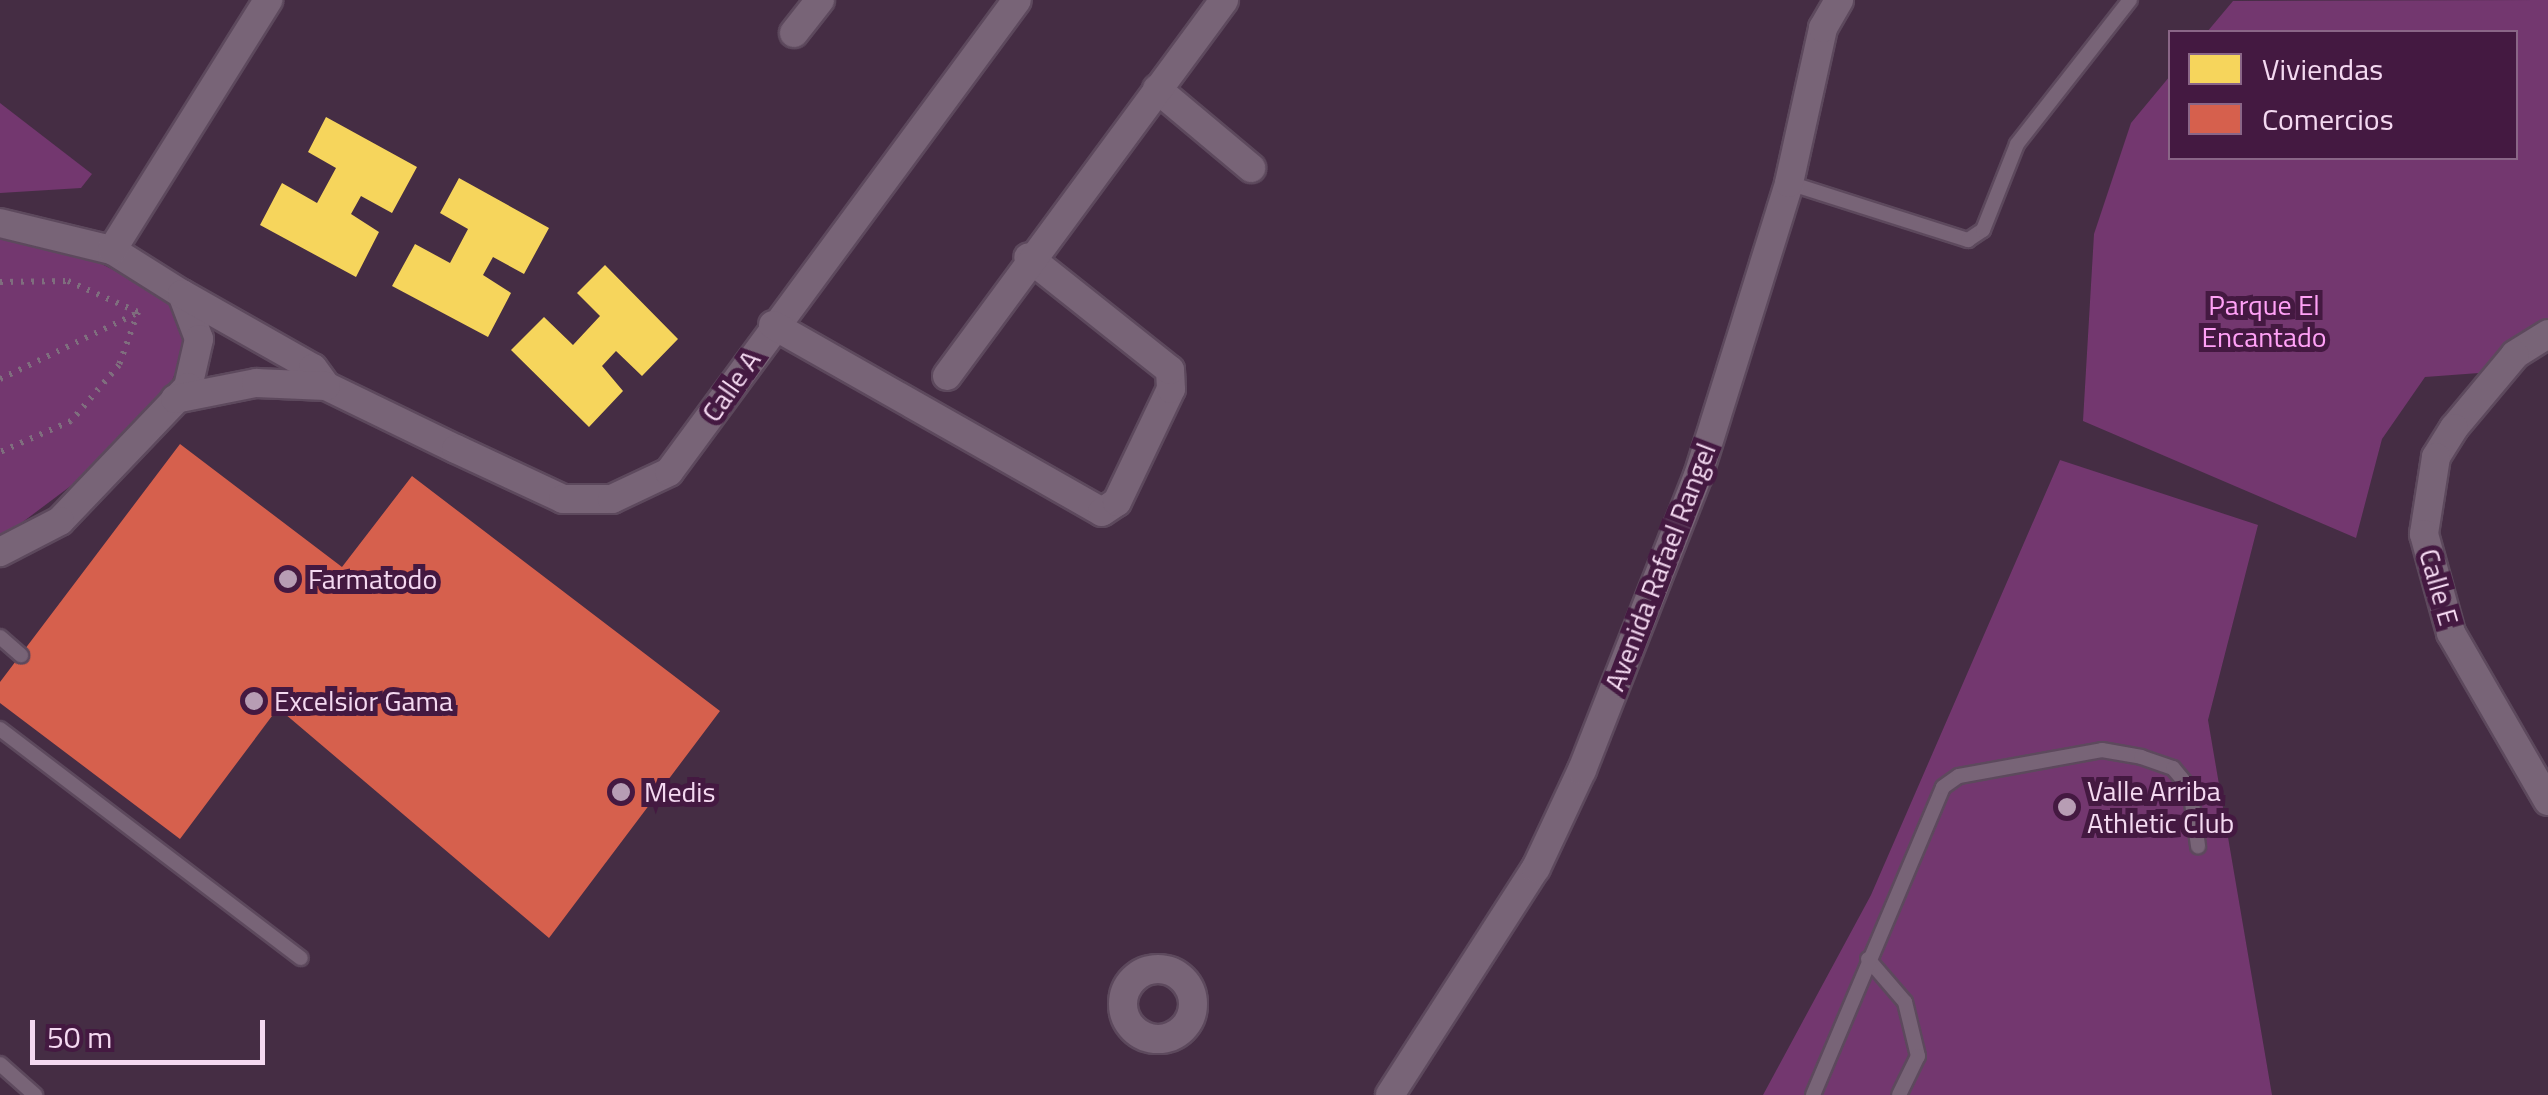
<!DOCTYPE html>
<html>
<head>
<meta charset="utf-8">
<style>
	body { margin:0 }
	#map { position:relative; width:2548px; height:1095px; overflow:hidden; background:#452d44; font-family:"Titillium Web",sans-serif }
	div>[style] { position:absolute }
	.green>* { inset:0; background:#73376f }
	.homes>* { inset:0; background:#f6d55c }
	.shops>* { inset:0; background:#d6604d }
	.path>* { height:6px; margin-top:-3px; transform-origin:0; background:repeating-linear-gradient(90deg,#7f6e7e 0 2.5px,transparent 0 10.5px) }
	.roads { filter:drop-shadow(2px 0 #5d495d) drop-shadow(-2px 0 #5d495d) drop-shadow(0 2px #5d495d) drop-shadow(0 -2px #5d495d) }
	.lane>* { height:14px; margin:-7px; padding:0 7px; transform-origin:7px; border-radius:7px; background:#786477 }
	.street>* { height:28px; margin:-14px; padding:0 14px; transform-origin:14px; border-radius:14px; background:#786477 }
	.street>.ring { margin:-14px; padding:0; box-sizing:content-box; background:none; border:28px solid #786477; border-radius:50% }
	.dots>* { width:28px; height:28px; translate:-50% -50%; box-sizing:border-box; border:5px solid #441941; border-radius:50% }
	span { translate:-50% -50%; white-space:nowrap; text-align:center; line-height:1.15; -webkit-text-stroke:10px #441941; paint-order:stroke }
	.park-label { font-size:28px; color:#ffa1f6 }
	.street-label { font-size:28px; color:#f4d9f1 }
	.poi-label { font-size:28px; color:#f4d9f1 }
	.left { translate:0 -50%; text-align:left }
	.legend { position:absolute; left:2168px; top:30px; width:350px; height:130px; box-sizing:border-box; background:#441941; border:2px solid #8a6687; margin:0; padding:12px 18px; list-style:none; font-size:30px; color:#f4d9f1 }
	.legend li { display:flex; align-items:center; gap:20px; height:50px }
	.legend b { width:50px; border:2px solid #8a6687 }
	.scale { position:absolute; left:30px; top:1020px; width:235px; height:45px; box-sizing:border-box; border:5px solid #f4d9f1; border-top:0; padding-left:12px; font-size:30px; line-height:35px; white-space:nowrap; color:#f4d9f1; -webkit-text-stroke:8px #441941; paint-order:stroke }
</style>
</head>
<body>
<div id="map">
	<div class="green">
		<i style="clip-path:polygon(2548px 0,2548px 324px,2479px 373px,2425px 377px,2382px 439px,2356px 538px,2083px 421px,2094px 234px,2131px 123px,2170px 76px,2170px 158px,2516px 158px,2516px 32px,2207px 32px,2233px 1px)"></i>
		<i style="clip-path:polygon(0 103px,92px 174px,81px 188px,0 193px)"></i>
		<i style="clip-path:polygon(0 238px,82px 254px,133px 280px,183px 309px,189px 342px,166px 394px,76px 482px,0 539px)"></i>
		<i style="clip-path:polygon(2060px 460px,2258px 525px,2208px 720px,2272px 1095px,1763px 1095px,1871px 895px)"></i>
	</div>
	<div class="homes">
		<i style="clip-path:polygon(326px 117px,417px 167px,392px 213px,361px 196px,351px 214px,379px 232px,356px 277px,260px 225px,282px 183px,317px 203px,336px 168px,308px 152px)"></i>
		<i style="clip-path:polygon(459px 178px,549px 228px,524px 274px,493px 257px,483px 275px,511px 293px,488px 337px,392px 286px,415px 244px,450px 263px,468px 229px,440px 213px)"></i>
		<i style="clip-path:polygon(605px 265px,678px 339px,642px 376px,616px 351px,602px 366px,623px 391px,589px 427px,511px 350px,544px 317px,573px 345px,600px 316px,577px 293px)"></i>
	</div>
	<div class="shops">
		<i style="clip-path:polygon(180px 444px,342px 567px,412px 476px,720px 711px,549px 938px,278px 708px,180px 839px,0 703px,0 682px)"></i>
	</div>
	<div class="path">
		<i style="left:0;top:282px;width:68px;rotate:-0.8deg"></i>
		<i style="left:68px;top:281px;width:77px;rotate:23.9deg"></i>
		<i style="left:138px;top:312px;width:56px;rotate:109.7deg"></i>
		<i style="left:119px;top:365px;width:74px;rotate:130.6deg"></i>
		<i style="left:71px;top:421px;width:77px;rotate:156.4deg"></i>
		<i style="left:0;top:379px;width:152px;rotate:-25.7deg"></i>
	</div>
	<div class="roads">
		<div class="lane">
			<i style="left:1789px;top:183px;width:188px;rotate:17.7deg"></i>
			<i style="left:1968px;top:240px;width:18px;rotate:-34deg"></i>
			<i style="left:1983px;top:230px;width:92px;rotate:-68.4deg"></i>
			<i style="left:2017px;top:144px;width:183px;rotate:-51.9deg"></i>
			<i style="left:0;top:637px;width:28px;rotate:41deg"></i>
			<i style="left:0;top:729px;width:378px;rotate:37.3deg"></i>
			<i style="left:1868px;top:959px;width:57px;rotate:49.3deg"></i>
			<i style="left:1905px;top:1002px;width:56px;rotate:76.5deg"></i>
			<i style="left:1918px;top:1056px;width:43px;rotate:116deg"></i>
			<i style="left:0;top:1064px;width:47px;rotate:41.5deg"></i>
			<i style="left:1813px;top:1095px;width:334px;rotate:-67.1deg"></i>
			<i style="left:1943px;top:787px;width:19px;rotate:-35deg"></i>
			<i style="left:1959px;top:776px;width:145px;rotate:-10.3deg"></i>
			<i style="left:2102px;top:750px;width:40px;rotate:10deg"></i>
			<i style="left:2141px;top:757px;width:34px;rotate:19deg"></i>
			<i style="left:2173px;top:768px;width:26px;rotate:50deg"></i>
			<i style="left:2190px;top:788px;width:59px;rotate:82.1deg"></i>
		</div>
		<div class="street">
			<i style="left:794px;top:33px;width:42px;rotate:-51.8deg"></i>
			<i style="left:1157px;top:89px;width:123px;rotate:40deg"></i>
			<i style="left:0;top:223px;width:115px;rotate:13.6deg"></i>
			<i style="left:112px;top:250px;width:83px;rotate:32.2deg"></i>
			<i style="left:182px;top:294px;width:48px;rotate:69.3deg"></i>
			<i style="left:199px;top:339px;width:49px;rotate:102.9deg"></i>
			<i style="left:188px;top:387px;width:185px;rotate:133.7deg"></i>
			<i style="left:60px;top:521px;width:68px;rotate:152.7deg"></i>
			<i style="left:112px;top:250px;width:295px;rotate:-58deg"></i>
			<i style="left:182px;top:294px;width:150px;rotate:29.5deg"></i>
			<i style="left:313px;top:368px;width:22px;rotate:54deg"></i>
			<i style="left:326px;top:386px;width:144px;rotate:25.9deg"></i>
			<i style="left:456px;top:449px;width:118px;rotate:25deg"></i>
			<i style="left:563px;top:499px;width:49px"></i>
			<i style="left:612px;top:499px;width:63px;rotate:-25.3deg"></i>
			<i style="left:669px;top:472px;width:586px;rotate:-53.6deg"></i>
			<i style="left:773px;top:325px;width:378px;rotate:29.6deg"></i>
			<i style="left:1102px;top:512px;width:18px;rotate:-34deg"></i>
			<i style="left:1117px;top:502px;width:125px;rotate:-64.5deg"></i>
			<i style="left:1171px;top:389px;width:19px;rotate:-93deg"></i>
			<i style="left:1170px;top:370px;width:181px;rotate:-141.5deg"></i>
			<i style="left:2548px;top:334px;width:39px;rotate:148deg"></i>
			<i style="left:2515px;top:355px;width:95px;rotate:129.9deg"></i>
			<i style="left:2454px;top:428px;width:34px;rotate:122deg"></i>
			<i style="left:2436px;top:457px;width:78px;rotate:98.9deg"></i>
			<i style="left:2424px;top:534px;width:103px;rotate:74.7deg"></i>
			<i style="left:2451px;top:633px;width:194px;rotate:60deg"></i>
			<i style="left:947px;top:376px;width:467px;rotate:-53.6deg"></i>
			<i style="left:175px;top:399px;width:83px;rotate:-11.2deg"></i>
			<i style="left:256px;top:383px;width:70px;rotate:2.5deg"></i>
			<i class="ring" style="left:1123px;top:969px;width:42px;height:42px"></i>
			<i style="left:1390px;top:1095px;width:270px;rotate:-57.3deg"></i>
			<i style="left:1536px;top:868px;width:108px;rotate:-64.9deg"></i>
			<i style="left:1582px;top:770px;width:316px;rotate:-68.5deg"></i>
			<i style="left:1698px;top:476px;width:307px;rotate:-72.7deg"></i>
			<i style="left:1789px;top:183px;width:159px;rotate:-77.6deg"></i>
			<i style="left:1823px;top:28px;width:32px;rotate:-60deg"></i>
		</div>
	</div>
	<div class="dots">
		<i style="left:288px;top:579px;background:#b79db4"></i>
		<i style="left:254px;top:701px;background:#b79db4"></i>
		<i style="left:621px;top:792px;background:#b79db4"></i>
		<i style="left:2067px;top:807px;background:#b79db4"></i>
	</div>
	<div class="park-label">
		<span style="left:2264px;top:321px">Parque El<br>Encantado</span>
	</div>
	<div class="street-label">
		<span style="left:731px;top:386px;rotate:-55deg">Calle A</span>
		<span style="left:1660px;top:567px;rotate:-69deg">Avenida Rafael Rangel</span>
		<span style="left:2439px;top:587px;rotate:74deg">Calle E</span>
	</div>
	<div class="poi-label">
		<span class="left" style="left:308px;top:579px">Farmatodo</span>
		<span class="left" style="left:274px;top:701px">Excelsior Gama</span>
		<span class="left" style="left:2087px;top:807px">Valle Arriba<br>Athletic Club</span>
		<span class="left" style="left:644px;top:792px">Medis</span>
	</div>
	<ul class="legend">
	<li><b style="height:28px;background:#f6d55c"></b>Viviendas</li>
	<li><b style="height:28px;background:#d6604d"></b>Comercios</li>
	</ul>
	<div class="scale">50 m</div>
</div>
</body>
</html>
